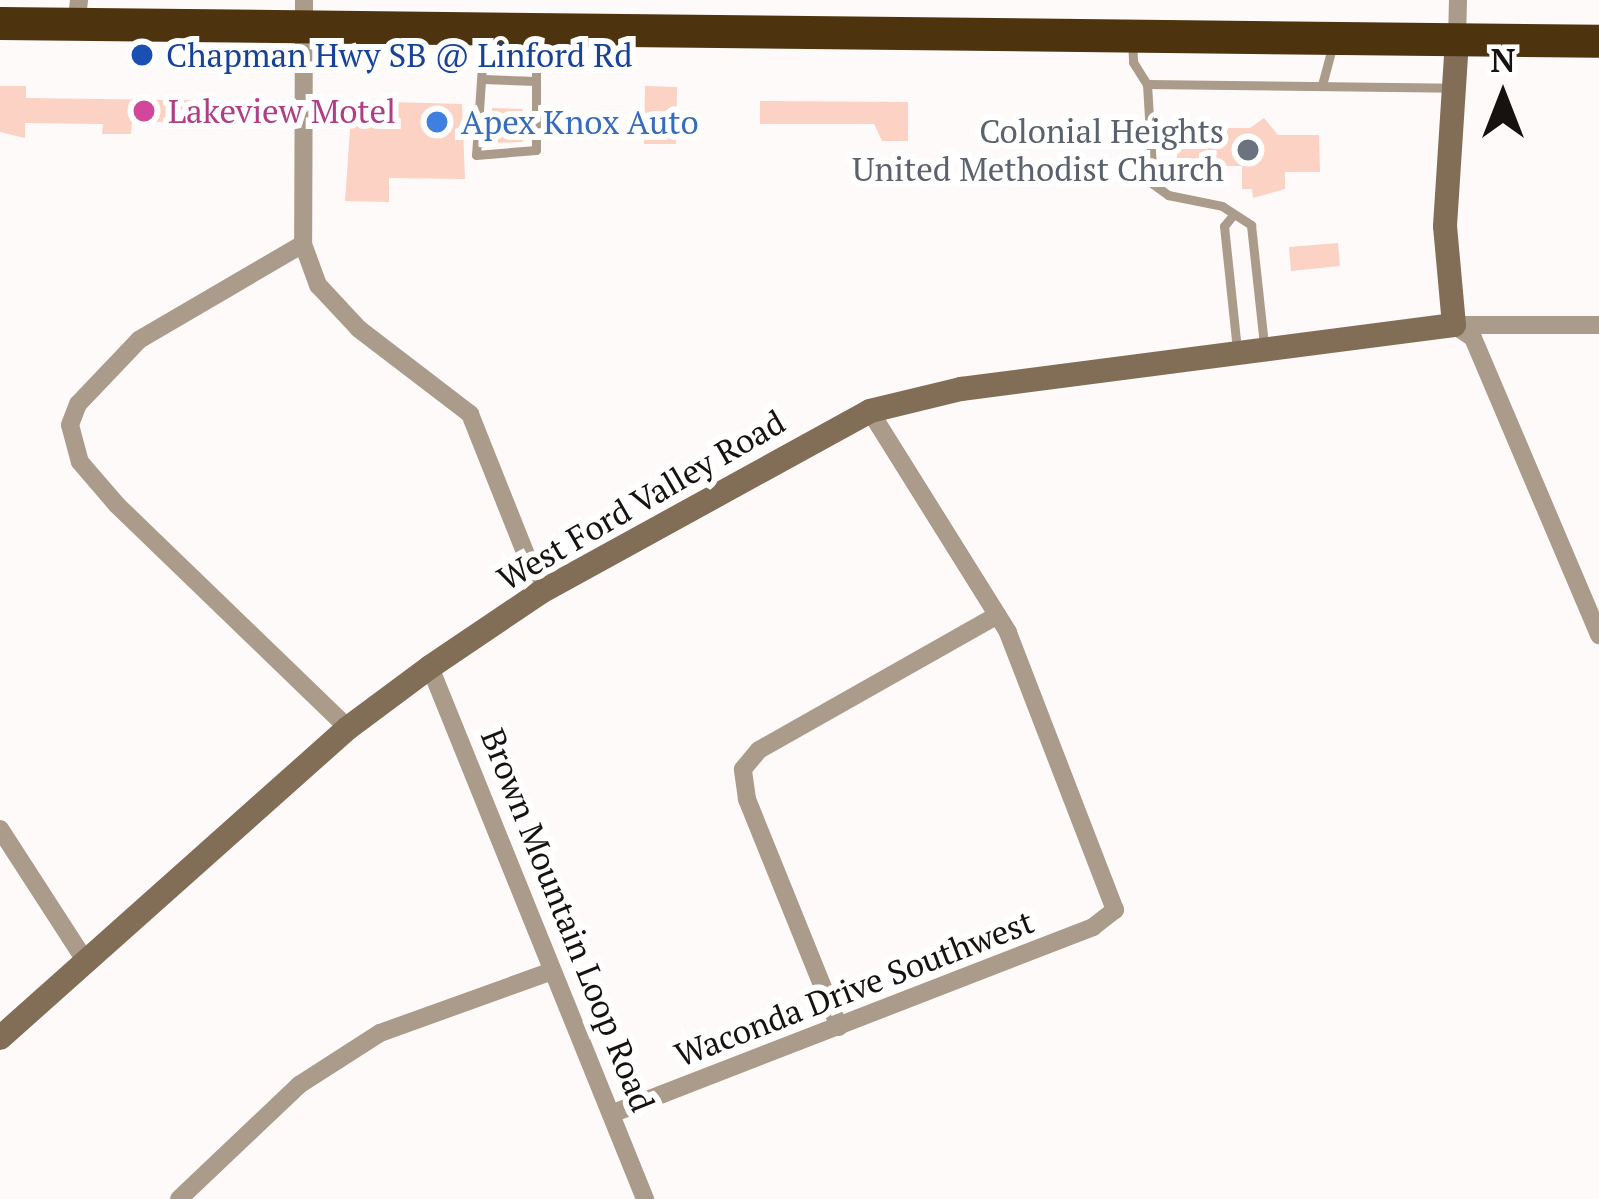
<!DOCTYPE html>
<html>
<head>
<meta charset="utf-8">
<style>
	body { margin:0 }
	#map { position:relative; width:1599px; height:1199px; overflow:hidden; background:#fefaf9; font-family:"PT Serif",serif }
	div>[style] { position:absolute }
	.building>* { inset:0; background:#fbd2c3 }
	.lane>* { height:9px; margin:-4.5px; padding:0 4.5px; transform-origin:4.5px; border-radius:4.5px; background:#aa9b8b }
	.street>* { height:18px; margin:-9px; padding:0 9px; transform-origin:9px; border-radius:9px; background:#aa9b8b }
	.secondary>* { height:24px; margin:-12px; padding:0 12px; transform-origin:12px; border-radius:12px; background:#826e57 }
	.highway>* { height:33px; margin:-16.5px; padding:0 16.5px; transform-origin:16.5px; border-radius:16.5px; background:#4e330f }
	.dots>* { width:33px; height:33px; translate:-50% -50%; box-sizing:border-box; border:6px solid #fff; border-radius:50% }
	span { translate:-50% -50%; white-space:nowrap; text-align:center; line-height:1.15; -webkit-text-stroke:12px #fff; paint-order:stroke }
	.transit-label { font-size:33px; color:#164399 }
	.left { translate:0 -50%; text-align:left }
	.hotel-label { font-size:33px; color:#b23c85 }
	.shop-label { font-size:33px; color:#366cbe }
	.worship-label { font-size:33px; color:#5b616d }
	.right { translate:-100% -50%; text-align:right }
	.street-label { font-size:33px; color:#171210 }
	.north { position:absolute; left:1443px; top:36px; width:120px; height:120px; -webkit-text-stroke:9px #fff; paint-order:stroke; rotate:0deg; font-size:33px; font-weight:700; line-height:48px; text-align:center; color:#171210 }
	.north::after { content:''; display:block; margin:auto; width:42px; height:54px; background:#171210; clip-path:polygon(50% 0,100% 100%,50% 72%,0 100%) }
</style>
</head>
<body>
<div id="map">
	<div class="building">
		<i style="clip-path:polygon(0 86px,26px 86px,26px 98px,246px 101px,246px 123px,132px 122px,131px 134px,102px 134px,103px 124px,25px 123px,25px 138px,0 132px)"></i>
		<i style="clip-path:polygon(645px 86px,677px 87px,676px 144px,644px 144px)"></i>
		<i style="clip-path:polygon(352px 101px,462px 104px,465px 179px,389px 178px,389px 202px,345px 201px)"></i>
		<i style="clip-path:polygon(760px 101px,908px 102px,908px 141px,882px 141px,874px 124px,760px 124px)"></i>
		<i style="clip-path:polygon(492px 108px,523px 109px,523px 142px,491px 143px)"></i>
		<i style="clip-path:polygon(1264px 118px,1278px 135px,1319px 135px,1320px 172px,1285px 172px,1285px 189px,1253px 198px,1252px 189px,1242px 189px,1242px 166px,1177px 166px,1177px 128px,1250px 128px)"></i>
		<i style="clip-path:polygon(1338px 243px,1340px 266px,1291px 271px,1289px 247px)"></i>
	</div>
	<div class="lane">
		<i style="left:484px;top:35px;width:120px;rotate:93.8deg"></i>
		<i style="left:476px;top:155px;width:60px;rotate:-4.8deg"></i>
		<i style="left:536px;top:150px;width:111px;rotate:-90deg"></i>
		<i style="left:1132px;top:40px;width:22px;rotate:87deg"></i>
		<i style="left:1133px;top:62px;width:26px;rotate:58deg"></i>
		<i style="left:1147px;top:84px;width:307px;rotate:0.7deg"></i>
		<i style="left:483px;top:79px;width:53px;rotate:2.2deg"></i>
		<i style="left:1147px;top:84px;width:100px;rotate:86.6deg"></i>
		<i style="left:1153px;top:184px;width:19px;rotate:36deg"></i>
		<i style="left:1168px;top:195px;width:55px;rotate:11.5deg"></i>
		<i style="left:1222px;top:206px;width:35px;rotate:33deg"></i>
		<i style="left:1251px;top:225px;width:121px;rotate:83.8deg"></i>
		<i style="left:1322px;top:85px;width:42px;rotate:-75deg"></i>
		<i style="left:1233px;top:215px;width:14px;rotate:129deg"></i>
		<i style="left:1224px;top:226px;width:124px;rotate:84deg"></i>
	</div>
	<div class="street">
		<i style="left:304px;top:0;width:244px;rotate:90.2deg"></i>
		<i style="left:303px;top:244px;width:44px;rotate:69.9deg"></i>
		<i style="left:318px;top:285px;width:60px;rotate:47deg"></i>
		<i style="left:359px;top:329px;width:140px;rotate:37.4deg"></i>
		<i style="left:470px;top:414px;width:192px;rotate:68.3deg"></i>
		<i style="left:76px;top:25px;width:25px;rotate:-83deg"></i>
		<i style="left:1457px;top:40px;width:40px;rotate:-88.6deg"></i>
		<i style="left:303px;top:244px;width:190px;rotate:149.7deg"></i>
		<i style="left:139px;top:340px;width:88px;rotate:133.6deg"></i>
		<i style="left:78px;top:404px;width:22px;rotate:111deg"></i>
		<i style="left:70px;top:425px;width:38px;rotate:75deg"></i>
		<i style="left:80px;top:462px;width:57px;rotate:49.3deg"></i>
		<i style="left:117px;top:505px;width:321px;rotate:44deg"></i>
		<i style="left:1454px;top:325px;width:23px;rotate:34deg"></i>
		<i style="left:1473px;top:338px;width:323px;rotate:67deg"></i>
		<i style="left:1460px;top:325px;width:139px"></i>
		<i style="left:430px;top:667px;width:574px;rotate:67.99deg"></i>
		<i style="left:0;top:829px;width:155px;rotate:57.1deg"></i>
		<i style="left:839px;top:1027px;width:246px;rotate:-112deg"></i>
		<i style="left:747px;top:799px;width:30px;rotate:-98deg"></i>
		<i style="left:743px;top:769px;width:25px;rotate:-50deg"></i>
		<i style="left:759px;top:750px;width:274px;rotate:-29.5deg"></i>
		<i style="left:611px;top:1114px;width:517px;rotate:-21.2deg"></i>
		<i style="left:1093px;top:927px;width:28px;rotate:-38deg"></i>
		<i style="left:1115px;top:910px;width:298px;rotate:-111.1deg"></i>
		<i style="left:1008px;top:632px;width:261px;rotate:-122deg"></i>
		<i style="left:179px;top:1199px;width:166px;rotate:-43.5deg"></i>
		<i style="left:299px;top:1085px;width:96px;rotate:-32.7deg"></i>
		<i style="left:380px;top:1033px;width:183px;rotate:-19.8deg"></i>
	</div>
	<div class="secondary">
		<i style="left:0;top:1038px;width:466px;rotate:-41.7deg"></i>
		<i style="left:348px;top:728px;width:102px;rotate:-36.6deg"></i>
		<i style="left:430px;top:667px;width:134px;rotate:-34deg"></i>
		<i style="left:541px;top:592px;width:376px;rotate:-28.8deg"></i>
		<i style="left:870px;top:411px;width:94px;rotate:-13.6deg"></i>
		<i style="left:961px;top:389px;width:497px;rotate:-7.4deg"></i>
		<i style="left:1454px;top:325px;width:99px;rotate:-95.2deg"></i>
		<i style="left:1445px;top:226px;width:186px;rotate:-86.3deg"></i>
	</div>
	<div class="highway">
		<i style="left:0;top:23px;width:1599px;rotate:0.64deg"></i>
	</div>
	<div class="dots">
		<i style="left:142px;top:55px;background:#1a4fb4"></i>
		<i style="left:144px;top:111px;background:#d1479c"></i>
		<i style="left:437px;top:122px;background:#3f7fe0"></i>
		<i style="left:1248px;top:150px;background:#6b7280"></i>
	</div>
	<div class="transit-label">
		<span class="left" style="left:166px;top:55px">Chapman Hwy SB @ Linford Rd</span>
	</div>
	<div class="hotel-label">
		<span class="left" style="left:168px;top:111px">Lakeview Motel</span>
	</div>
	<div class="shop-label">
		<span class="left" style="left:461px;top:122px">Apex Knox Auto</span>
	</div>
	<div class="worship-label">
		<span class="right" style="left:1224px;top:150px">Colonial Heights<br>United Methodist Church</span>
	</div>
	<div class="street-label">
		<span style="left:641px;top:500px;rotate:-30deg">West Ford Valley Road</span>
		<span style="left:568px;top:920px;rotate:68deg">Brown Mountain Loop Road</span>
		<span style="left:854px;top:988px;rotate:-21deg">Waconda Drive Southwest</span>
	</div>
	<div class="north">N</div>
</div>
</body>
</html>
